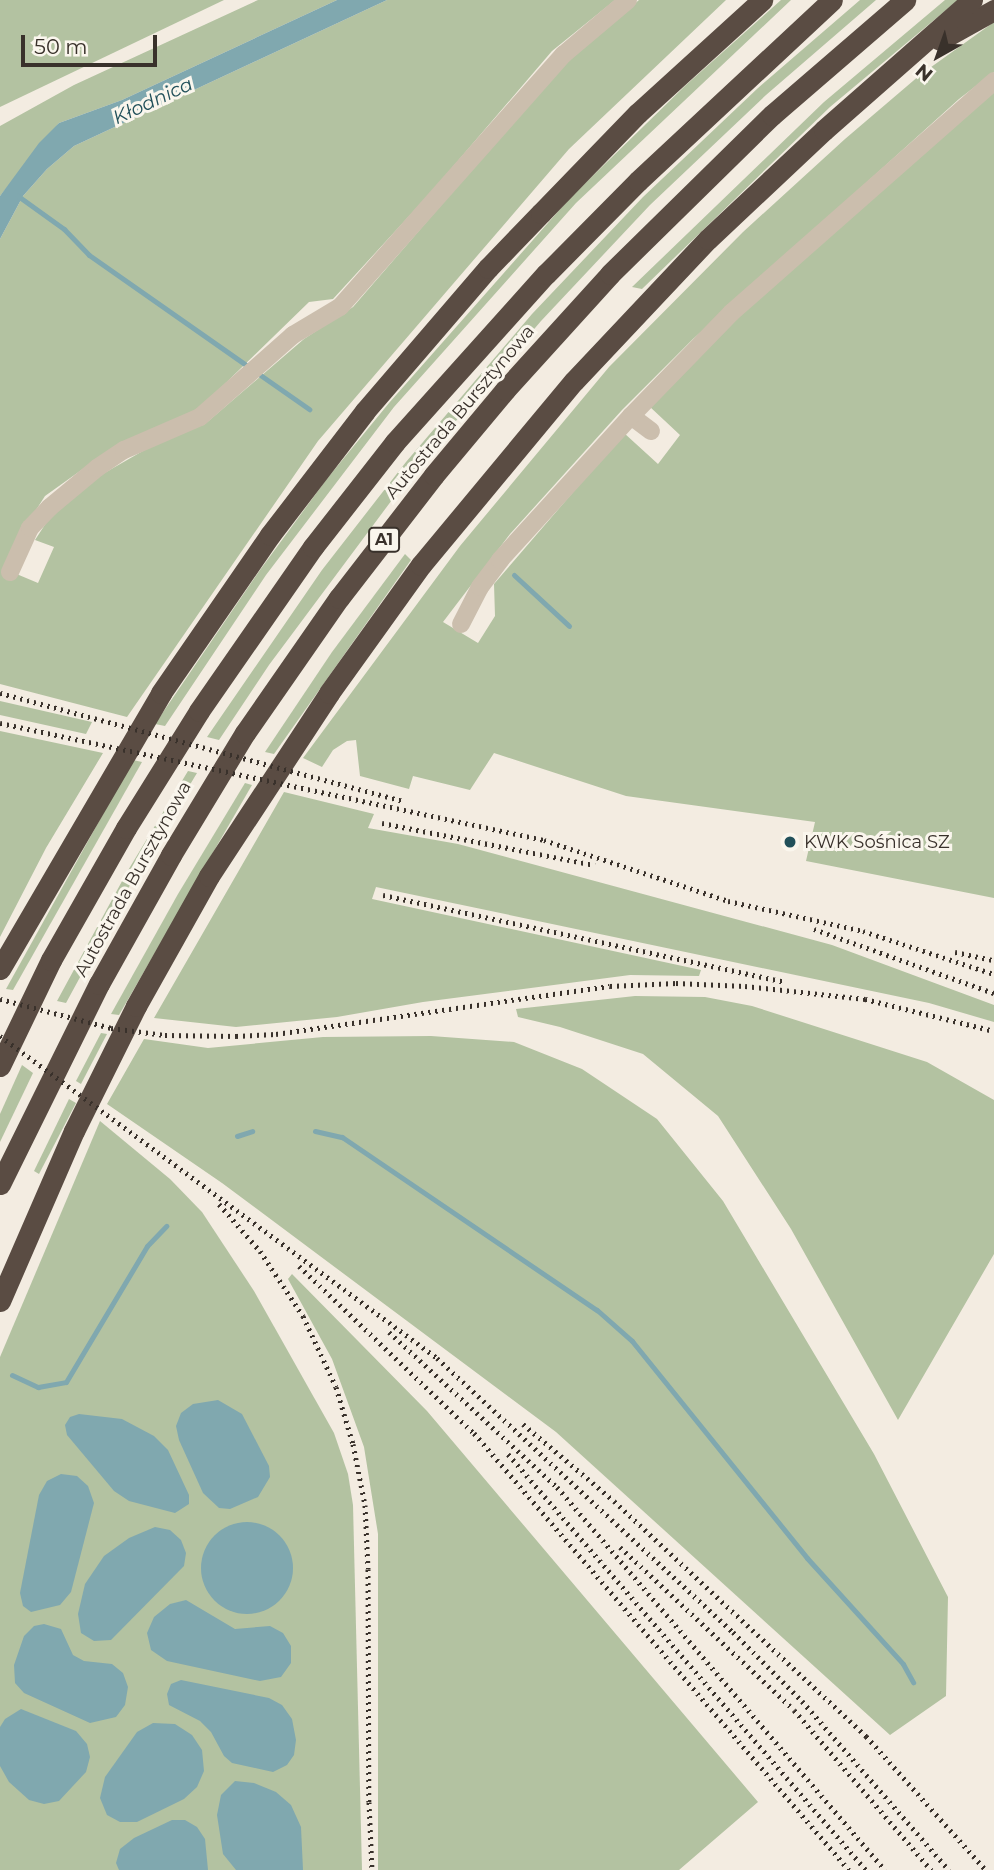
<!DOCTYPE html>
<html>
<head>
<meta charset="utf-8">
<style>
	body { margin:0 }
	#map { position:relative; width:994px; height:1870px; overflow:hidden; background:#f3ece1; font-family:Montserrat,sans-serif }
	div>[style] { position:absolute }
	.green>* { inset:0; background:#b3c2a1 }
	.water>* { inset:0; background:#80a8af }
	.round { border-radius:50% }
	.stream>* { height:5px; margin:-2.5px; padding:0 2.5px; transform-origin:2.5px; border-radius:2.5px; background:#80a8af }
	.minor>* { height:18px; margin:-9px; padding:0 9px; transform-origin:9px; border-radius:9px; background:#cbbead }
	.highway>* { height:21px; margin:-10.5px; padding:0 10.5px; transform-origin:10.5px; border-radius:10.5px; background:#5a4c43 }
	.rail>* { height:5px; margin-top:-2.5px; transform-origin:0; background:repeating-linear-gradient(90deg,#39312b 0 2px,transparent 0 7px) }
	.dots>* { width:19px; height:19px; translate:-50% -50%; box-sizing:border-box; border:4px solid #faf6ed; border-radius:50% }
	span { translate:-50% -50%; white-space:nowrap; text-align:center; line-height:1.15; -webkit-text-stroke:6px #faf6ed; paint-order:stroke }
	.shield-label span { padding:2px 5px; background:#faf6ed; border:2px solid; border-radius:5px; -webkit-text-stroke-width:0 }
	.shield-label { font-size:16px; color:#39312b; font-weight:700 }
	.street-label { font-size:18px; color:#39312b }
	.poi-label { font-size:18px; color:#39312b }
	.left { translate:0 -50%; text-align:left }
	.water-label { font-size:19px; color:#21505a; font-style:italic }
	.north { position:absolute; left:903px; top:21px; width:70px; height:70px; -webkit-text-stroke:5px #faf6ed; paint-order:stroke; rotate:220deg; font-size:19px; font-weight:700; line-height:28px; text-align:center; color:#39312b }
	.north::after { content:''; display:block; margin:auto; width:24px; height:32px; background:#39312b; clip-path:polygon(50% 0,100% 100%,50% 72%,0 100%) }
	.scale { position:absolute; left:21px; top:35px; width:136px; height:32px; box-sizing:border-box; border:4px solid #39312b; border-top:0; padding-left:9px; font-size:21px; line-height:24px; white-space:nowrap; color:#39312b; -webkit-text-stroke:5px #faf6ed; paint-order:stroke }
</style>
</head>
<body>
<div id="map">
	<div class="green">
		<i style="clip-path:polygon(0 0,224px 0,0 107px)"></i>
		<i style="clip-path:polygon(258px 0,337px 0,122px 100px,59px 123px,0 196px,0 126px,74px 85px)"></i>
		<i style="clip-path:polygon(387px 0,615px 0,552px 51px,433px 190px,333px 299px,309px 302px,198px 410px,115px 446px,45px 496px,20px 535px,7px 570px,38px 583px,54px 547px,35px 540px,50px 517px,101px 475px,148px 448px,205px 424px,304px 339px,353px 307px,558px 70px,639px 0,726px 0,569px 149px,318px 441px,127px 717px,0 684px,0 239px,23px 196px,47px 169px,74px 146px)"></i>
		<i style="clip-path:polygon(781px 0,791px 0,576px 203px,394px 407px,266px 575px,165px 726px,155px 724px,260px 570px,326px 480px,389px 403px,570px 198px,686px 85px)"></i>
		<i style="clip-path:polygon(860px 0,876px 0,766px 95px,650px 205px,541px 321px,415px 469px,269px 665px,219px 740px,207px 737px,322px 570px,406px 462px,532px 314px,643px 197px,758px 88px)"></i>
		<i style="clip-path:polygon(945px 0,958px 0,830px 107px,642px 289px,632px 287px,824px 102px)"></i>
		<i style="clip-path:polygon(994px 22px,994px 72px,959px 99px,693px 339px,622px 410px,510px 534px,443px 622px,478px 643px,495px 616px,494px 584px,624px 433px,658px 464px,680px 435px,649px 406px,741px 313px,994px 87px,994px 898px,806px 861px,815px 822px,626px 796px,494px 753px,470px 790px,413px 776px,409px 789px,360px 776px,356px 740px,347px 741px,333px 750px,322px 767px,303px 758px,460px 546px,609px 367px,743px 232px,845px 139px,920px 75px)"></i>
		<i style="clip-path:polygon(405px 554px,411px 560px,274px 754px,265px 752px,332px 652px)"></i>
		<i style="clip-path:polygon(0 701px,92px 722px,86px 734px,0 715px)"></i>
		<i style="clip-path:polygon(0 731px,103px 753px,46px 848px,0 937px)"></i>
		<i style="clip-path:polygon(133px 760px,142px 762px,13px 990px,6px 989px)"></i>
		<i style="clip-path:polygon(188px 771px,197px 773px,135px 876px,66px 1003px,57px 1001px,127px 872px)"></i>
		<i style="clip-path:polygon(245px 783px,252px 785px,119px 1015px,111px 1014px,178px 894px)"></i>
		<i style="clip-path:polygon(284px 792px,374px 814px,368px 828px,458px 844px,832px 945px,994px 1005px,994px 1022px,929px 1003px,376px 887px,372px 899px,701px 970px,699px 976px,630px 975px,423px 1002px,337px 1017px,236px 1027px,154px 1018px)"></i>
		<i style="clip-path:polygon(635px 996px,705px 997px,752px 1006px,927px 1062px,994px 1100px,994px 1254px,898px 1420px,791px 1229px,718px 1116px,643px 1054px,560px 1027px,518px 1017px,516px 1009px)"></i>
		<i style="clip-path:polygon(101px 1033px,107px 1034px,81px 1084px,76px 1081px)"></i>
		<i style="clip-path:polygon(431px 1036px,514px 1042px,582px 1069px,657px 1119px,723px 1201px,874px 1454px,948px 1597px,946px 1696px,890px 1735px,556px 1432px,222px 1183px,107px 1104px,144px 1039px,208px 1048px,323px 1037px)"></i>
		<i style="clip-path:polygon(22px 1065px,33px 1073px,0 1142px,0 1114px)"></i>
		<i style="clip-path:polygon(69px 1099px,76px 1103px,39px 1174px,34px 1171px)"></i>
		<i style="clip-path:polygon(100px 1121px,170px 1179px,202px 1212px,254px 1291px,334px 1433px,348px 1474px,353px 1505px,362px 1870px,0 1870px,0 1357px)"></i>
		<i style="clip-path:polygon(292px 1274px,427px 1411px,758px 1802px,679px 1870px,378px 1870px,378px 1534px,364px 1447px,332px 1359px,288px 1279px)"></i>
	</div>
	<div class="water">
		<i style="clip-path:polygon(337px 0,387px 0,74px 146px,47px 169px,23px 196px,0 239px,0 196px,39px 143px,59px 123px,122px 100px)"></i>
		<i style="clip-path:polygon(218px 1400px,242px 1414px,269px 1466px,270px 1477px,258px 1497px,230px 1509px,219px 1508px,203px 1493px,179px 1440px,176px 1426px,181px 1413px,193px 1404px)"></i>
		<i style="clip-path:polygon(79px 1414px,122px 1419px,154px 1436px,168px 1450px,189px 1495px,189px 1504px,175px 1513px,129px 1501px,114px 1491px,67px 1435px,65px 1425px,70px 1417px)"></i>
		<i style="clip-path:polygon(61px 1474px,77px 1476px,88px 1486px,94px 1503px,71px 1592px,60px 1605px,31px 1612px,23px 1606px,20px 1593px,39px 1495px,47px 1481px)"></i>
		<i class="round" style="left:201px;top:1522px;width:92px;height:92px"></i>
		<i style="clip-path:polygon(155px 1527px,170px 1530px,181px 1540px,186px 1553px,184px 1566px,111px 1640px,94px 1641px,81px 1633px,78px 1614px,85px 1584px,104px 1556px,129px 1538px)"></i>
		<i style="clip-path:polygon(186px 1600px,235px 1629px,270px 1626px,283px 1633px,291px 1646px,291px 1663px,281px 1677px,260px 1681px,167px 1661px,151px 1650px,147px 1633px,154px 1617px,170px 1604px)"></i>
		<i style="clip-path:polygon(44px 1624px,61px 1629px,73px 1655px,84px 1661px,112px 1664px,123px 1673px,128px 1687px,125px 1705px,116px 1717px,90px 1723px,24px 1693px,15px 1683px,14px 1665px,24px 1636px,34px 1626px)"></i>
		<i style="clip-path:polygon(181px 1680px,269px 1698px,282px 1705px,292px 1719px,296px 1740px,294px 1755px,287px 1765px,273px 1772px,232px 1763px,224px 1756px,211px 1732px,200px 1721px,169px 1705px,167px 1694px,171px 1684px)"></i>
		<i style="clip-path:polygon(21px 1709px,76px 1731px,87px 1744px,90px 1757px,86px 1772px,59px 1801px,44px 1804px,29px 1800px,9px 1782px,0 1766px,0 1727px,5px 1719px)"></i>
		<i style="clip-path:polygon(153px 1723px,175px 1724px,192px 1735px,202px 1750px,204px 1771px,197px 1787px,184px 1799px,137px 1822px,120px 1822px,107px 1815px,100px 1798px,105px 1777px,137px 1732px)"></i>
		<i style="clip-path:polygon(235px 1781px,254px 1783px,276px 1792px,291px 1805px,301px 1827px,303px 1870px,236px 1870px,223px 1854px,217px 1815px,221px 1795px)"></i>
		<i style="clip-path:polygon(172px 1820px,185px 1820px,197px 1827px,205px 1839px,208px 1870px,119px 1870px,116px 1863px,120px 1849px,134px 1838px)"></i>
	</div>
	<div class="stream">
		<i style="left:18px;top:196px;width:57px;rotate:35.7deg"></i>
		<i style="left:64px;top:229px;width:36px;rotate:46deg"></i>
		<i style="left:89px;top:255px;width:269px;rotate:35deg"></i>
		<i style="left:514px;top:575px;width:75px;rotate:42.8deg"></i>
		<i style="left:315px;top:1131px;width:28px;rotate:13deg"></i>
		<i style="left:342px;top:1137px;width:308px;rotate:34.2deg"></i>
		<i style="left:597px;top:1310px;width:47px;rotate:41.5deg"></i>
		<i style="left:632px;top:1341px;width:279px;rotate:51.1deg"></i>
		<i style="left:807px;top:1558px;width:143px;rotate:47.8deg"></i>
		<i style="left:903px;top:1664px;width:21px;rotate:61deg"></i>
		<i style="left:237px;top:1136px;width:16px;rotate:-18deg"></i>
		<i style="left:12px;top:1375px;width:29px;rotate:25deg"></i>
		<i style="left:38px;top:1387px;width:28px;rotate:-10deg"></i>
		<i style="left:66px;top:1382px;width:158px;rotate:-59.2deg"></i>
		<i style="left:147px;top:1246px;width:28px;rotate:-46deg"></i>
	</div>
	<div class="minor">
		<i style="left:631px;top:416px;width:25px;rotate:37deg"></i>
		<i style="left:10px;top:572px;width:48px;rotate:-65.6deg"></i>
		<i style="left:30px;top:528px;width:28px;rotate:-46deg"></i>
		<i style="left:49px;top:508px;width:62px;rotate:-39.8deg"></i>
		<i style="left:97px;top:468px;width:32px;rotate:-34deg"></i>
		<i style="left:124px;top:450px;width:83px;rotate:-23.5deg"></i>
		<i style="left:200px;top:417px;width:124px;rotate:-41.4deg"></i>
		<i style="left:293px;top:335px;width:55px;rotate:-30.8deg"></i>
		<i style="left:340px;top:307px;width:337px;rotate:-48.5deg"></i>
		<i style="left:563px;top:55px;width:85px;rotate:-40.2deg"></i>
		<i style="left:461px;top:624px;width:42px;rotate:-62.8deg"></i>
		<i style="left:480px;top:587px;width:34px;rotate:-53deg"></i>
		<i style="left:500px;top:560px;width:195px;rotate:-47.7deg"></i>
		<i style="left:631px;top:416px;width:144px;rotate:-45.8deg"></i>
		<i style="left:731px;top:313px;width:351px;rotate:-41.4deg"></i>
	</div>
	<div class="highway">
		<i style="left:940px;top:40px;width:62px;rotate:-29.1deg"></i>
		<i style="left:0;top:969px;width:320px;rotate:-59.7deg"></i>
		<i style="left:161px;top:693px;width:192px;rotate:-55.4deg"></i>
		<i style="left:270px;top:535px;width:156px;rotate:-52.5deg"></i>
		<i style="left:365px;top:411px;width:189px;rotate:-49.3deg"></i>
		<i style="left:488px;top:268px;width:76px;rotate:-46.1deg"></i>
		<i style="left:541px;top:213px;width:139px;rotate:-45.9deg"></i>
		<i style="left:638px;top:113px;width:168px;rotate:-42.3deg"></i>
		<i style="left:0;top:1066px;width:118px;rotate:-64.3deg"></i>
		<i style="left:51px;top:960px;width:152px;rotate:-60.4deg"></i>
		<i style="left:126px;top:828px;width:138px;rotate:-58deg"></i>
		<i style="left:199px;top:711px;width:200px;rotate:-55.2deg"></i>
		<i style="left:313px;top:547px;width:133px;rotate:-52deg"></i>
		<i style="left:395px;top:442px;width:226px;rotate:-48.1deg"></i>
		<i style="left:546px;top:274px;width:131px;rotate:-45.3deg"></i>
		<i style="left:638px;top:181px;width:265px;rotate:-43deg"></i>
		<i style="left:0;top:1184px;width:223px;rotate:-63.7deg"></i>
		<i style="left:99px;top:984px;width:148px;rotate:-60.8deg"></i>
		<i style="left:171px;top:855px;width:143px;rotate:-58.8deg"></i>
		<i style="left:245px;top:733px;width:165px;rotate:-55.2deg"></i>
		<i style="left:339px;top:598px;width:155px;rotate:-52.3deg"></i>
		<i style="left:434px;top:475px;width:111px;rotate:-50.1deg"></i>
		<i style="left:505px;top:390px;width:156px;rotate:-47.8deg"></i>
		<i style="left:610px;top:274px;width:227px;rotate:-44.5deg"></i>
		<i style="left:772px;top:115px;width:176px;rotate:-40.8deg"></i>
		<i style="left:0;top:1301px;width:185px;rotate:-66.5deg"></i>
		<i style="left:74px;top:1131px;width:140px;rotate:-63.6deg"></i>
		<i style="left:136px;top:1006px;width:149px;rotate:-60.7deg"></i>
		<i style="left:209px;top:876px;width:219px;rotate:-56.7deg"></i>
		<i style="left:329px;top:693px;width:158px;rotate:-54.3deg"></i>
		<i style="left:421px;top:565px;width:239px;rotate:-50.3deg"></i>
		<i style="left:574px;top:381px;width:195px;rotate:-46.7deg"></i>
		<i style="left:708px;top:239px;width:159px;rotate:-43.2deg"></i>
		<i style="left:824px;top:130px;width:197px;rotate:-41.3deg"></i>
	</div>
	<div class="rail">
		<i style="left:0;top:693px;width:416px;rotate:15deg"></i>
		<i style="left:0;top:723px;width:556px;rotate:12.14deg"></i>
		<i style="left:544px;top:840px;width:194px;rotate:18.3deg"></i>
		<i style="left:728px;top:901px;width:138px;rotate:12.5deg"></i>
		<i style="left:863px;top:931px;width:138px;rotate:18.2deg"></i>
		<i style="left:382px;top:823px;width:217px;rotate:11.2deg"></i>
		<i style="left:383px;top:895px;width:412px;rotate:12.2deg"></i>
		<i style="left:814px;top:929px;width:191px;rotate:19.6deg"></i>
		<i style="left:955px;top:952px;width:40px;rotate:12deg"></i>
		<i style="left:0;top:999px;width:115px;rotate:14.6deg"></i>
		<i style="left:111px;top:1028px;width:54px;rotate:7.4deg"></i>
		<i style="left:165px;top:1035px;width:71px;rotate:0.8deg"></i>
		<i style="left:236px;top:1036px;width:40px;rotate:-2.9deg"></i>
		<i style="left:276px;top:1034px;width:337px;rotate:-8.2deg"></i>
		<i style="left:610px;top:986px;width:66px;rotate:-2.6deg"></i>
		<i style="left:676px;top:983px;width:69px;rotate:2.5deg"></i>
		<i style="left:745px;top:986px;width:121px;rotate:6.2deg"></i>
		<i style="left:865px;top:999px;width:133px;rotate:13.9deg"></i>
		<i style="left:0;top:1036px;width:543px;rotate:36.38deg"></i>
		<i style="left:437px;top:1358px;width:403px;rotate:42.8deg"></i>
		<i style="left:733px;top:1632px;width:98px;rotate:45deg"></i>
		<i style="left:802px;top:1701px;width:224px;rotate:49deg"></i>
		<i style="left:219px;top:1204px;width:62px;rotate:48.9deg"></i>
		<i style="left:260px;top:1251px;width:78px;rotate:56.5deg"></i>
		<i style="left:303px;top:1316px;width:78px;rotate:65.1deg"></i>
		<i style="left:336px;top:1387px;width:59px;rotate:73.4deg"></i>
		<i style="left:353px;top:1444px;width:62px;rotate:78.9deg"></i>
		<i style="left:365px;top:1505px;width:64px;rotate:87.3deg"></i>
		<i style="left:368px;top:1569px;width:233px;rotate:89.8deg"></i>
		<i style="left:369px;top:1802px;width:68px;rotate:87.5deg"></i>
		<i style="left:299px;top:1266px;width:242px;rotate:43.7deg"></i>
		<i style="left:474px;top:1433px;width:576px;rotate:49.37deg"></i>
		<i style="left:389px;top:1332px;width:229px;rotate:42.7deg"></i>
		<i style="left:557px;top:1487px;width:504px;rotate:49.42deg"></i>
		<i style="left:523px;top:1424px;width:119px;rotate:40.2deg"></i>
		<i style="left:614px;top:1501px;width:345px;rotate:43deg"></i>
		<i style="left:866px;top:1736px;width:180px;rotate:48.2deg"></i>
		<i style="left:508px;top:1454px;width:549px;rotate:49.29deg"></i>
		<i style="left:620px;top:1547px;width:238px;rotate:43.1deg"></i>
		<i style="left:794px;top:1710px;width:211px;rotate:49.4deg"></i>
	</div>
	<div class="dots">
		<i style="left:790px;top:842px;background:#21505a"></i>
	</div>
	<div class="shield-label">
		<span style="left:384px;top:540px">A1</span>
	</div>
	<div class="street-label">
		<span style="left:460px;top:412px;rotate:-50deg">Autostrada Bursztynowa</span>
		<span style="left:133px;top:879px;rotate:-61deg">Autostrada Bursztynowa</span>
	</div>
	<div class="poi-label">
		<span class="left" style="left:804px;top:842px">KWK Sośnica SZ</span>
	</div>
	<div class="water-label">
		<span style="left:153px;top:101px;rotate:-25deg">Kłodnica</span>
	</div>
	<div class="north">N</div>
	<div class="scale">50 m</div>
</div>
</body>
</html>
